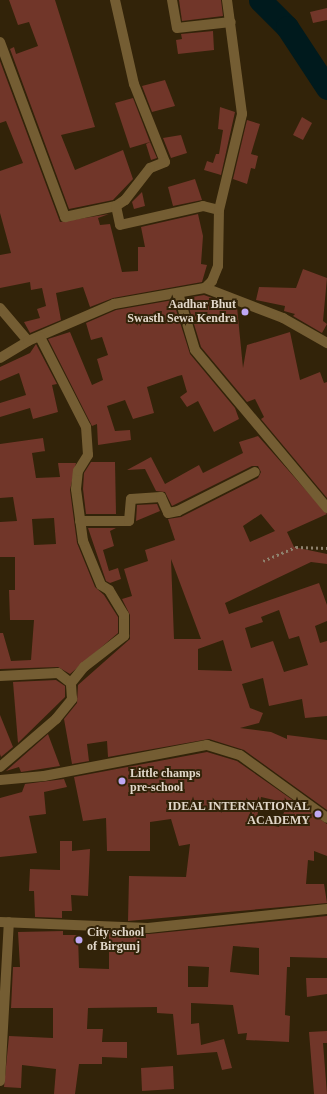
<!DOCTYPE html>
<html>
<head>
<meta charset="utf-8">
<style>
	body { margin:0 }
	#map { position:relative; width:327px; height:1094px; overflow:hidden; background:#322309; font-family:"Times New Roman",serif }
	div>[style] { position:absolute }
	.river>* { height:23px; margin:-11.5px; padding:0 11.5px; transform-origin:11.5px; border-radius:11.5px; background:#001a1d }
	.building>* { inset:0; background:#713629 }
	.path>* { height:2.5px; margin-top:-1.25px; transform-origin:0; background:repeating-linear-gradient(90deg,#8e816d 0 2px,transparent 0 5px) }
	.minor>* { height:10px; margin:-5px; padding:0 5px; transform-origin:5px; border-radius:5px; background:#745d33 }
	.tertiary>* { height:10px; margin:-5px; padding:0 5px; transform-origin:5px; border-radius:5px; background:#745d33 }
	.dots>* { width:11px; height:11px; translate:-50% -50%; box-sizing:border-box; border:2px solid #322309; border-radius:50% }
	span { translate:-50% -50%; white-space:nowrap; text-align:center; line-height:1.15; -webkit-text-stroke:4px #322309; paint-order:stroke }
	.poi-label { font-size:12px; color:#e1d7c9; font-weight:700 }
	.right { translate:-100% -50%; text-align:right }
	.left { translate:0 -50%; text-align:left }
</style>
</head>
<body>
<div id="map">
	<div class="river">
		<i style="left:260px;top:0;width:38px;rotate:45deg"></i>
		<i style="left:287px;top:27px;width:73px;rotate:56.7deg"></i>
	</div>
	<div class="building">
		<i style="clip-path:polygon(9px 0,55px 0,95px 127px,61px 135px,75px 170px,123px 150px,133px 179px,113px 200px,69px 209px,10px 49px,14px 47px,16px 54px,38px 46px,29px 22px,18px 25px)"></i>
		<i style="clip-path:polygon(179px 0,221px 0,223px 16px,182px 21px)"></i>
		<i style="clip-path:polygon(327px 8px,327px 20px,313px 23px,310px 12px)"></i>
		<i style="clip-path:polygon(213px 31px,214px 50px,178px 54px,176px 40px,182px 39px,181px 34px)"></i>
		<i style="clip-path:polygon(0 61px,60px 222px,109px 214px,98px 218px,100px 225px,110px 224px,122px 272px,138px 271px,138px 247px,145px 247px,141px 227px,198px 214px,203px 236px,201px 264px,207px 265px,202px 282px,113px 298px,90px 307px,83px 287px,56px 293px,61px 320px,30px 333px,24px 322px,40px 318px,37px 309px,46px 306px,42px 288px,31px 290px,30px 282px,0 288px,0 255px,11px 253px,0 213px,0 171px,23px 163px,6px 121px,0 123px)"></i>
		<i style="clip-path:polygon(165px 80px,175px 106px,152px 112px,142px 86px)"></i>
		<i style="clip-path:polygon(133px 98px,150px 142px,130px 148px,115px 103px)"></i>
		<i style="clip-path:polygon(220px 107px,235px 112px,221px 175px,204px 170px,207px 161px,213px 163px,216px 154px,219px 154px,223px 130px,218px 129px)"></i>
		<i style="clip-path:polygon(302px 117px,312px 123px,303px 140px,293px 135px)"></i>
		<i style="clip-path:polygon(247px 120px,260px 124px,251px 154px,258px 156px,255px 169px,251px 168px,247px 184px,233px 179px)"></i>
		<i style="clip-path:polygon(181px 135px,187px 153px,171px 158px,163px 138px)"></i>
		<i style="clip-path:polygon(150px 142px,157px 158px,151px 160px,146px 144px)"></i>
		<i style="clip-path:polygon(195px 179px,202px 200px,173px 206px,168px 187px)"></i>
		<i style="clip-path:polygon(142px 192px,145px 206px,134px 209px,132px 202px)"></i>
		<i style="clip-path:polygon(303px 269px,327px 278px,323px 321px,327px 324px,322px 333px,293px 316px,295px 314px,284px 311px,285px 306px,256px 300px,259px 287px,296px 288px)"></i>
		<i style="clip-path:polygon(204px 295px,237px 307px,243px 368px,247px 345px,290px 332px,300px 380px,320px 372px,324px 383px,327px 382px,327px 498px,261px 419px,264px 417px,255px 399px,247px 402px,201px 347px,186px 298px)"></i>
		<i style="clip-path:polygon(173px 300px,190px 354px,235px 408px,239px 419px,214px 432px,198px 401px,187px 407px,180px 397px,187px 392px,182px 375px,178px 376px,147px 387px,154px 413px,133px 419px,125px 400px,107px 406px,115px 431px,130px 430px,131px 440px,98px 445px,97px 424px,92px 426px,48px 339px,70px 332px,92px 385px,103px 380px,97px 359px,108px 355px,102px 337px,91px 340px,86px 323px,116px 310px)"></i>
		<i style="clip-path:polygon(36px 344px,57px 384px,52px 385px,58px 412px,33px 419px,30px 408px,0 417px,0 403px,26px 395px,19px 373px,0 381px,0 367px,30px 353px)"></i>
		<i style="clip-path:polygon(evenodd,258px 436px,327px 514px,287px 532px,294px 547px,327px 554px,327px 564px,311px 562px,225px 603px,229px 614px,319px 583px,327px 605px,327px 621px,315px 626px,320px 643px,327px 641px,327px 716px,305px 718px,302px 699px,269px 706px,263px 678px,242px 684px,250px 708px,263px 713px,259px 723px,240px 728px,271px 732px,287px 739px,287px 735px,327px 740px,327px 810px,244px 750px,209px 739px,108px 757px,107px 741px,87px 744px,89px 761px,72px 764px,64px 719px,77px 703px,78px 685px,130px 639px,130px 615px,122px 599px,132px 596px,124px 569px,148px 561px,145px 550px,175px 540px,168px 519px,181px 517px,258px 478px,261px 472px,258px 466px,252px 466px,172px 506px,165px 492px,156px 491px,145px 469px,127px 470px,151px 457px,165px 484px,199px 465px,203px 473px,243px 453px,239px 442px,258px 436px,261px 514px,275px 531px,250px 542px,243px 526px,261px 514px,258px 436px,171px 559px,201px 639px,174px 639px,171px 559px,258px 436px,279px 610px,289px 639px,299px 636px,308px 665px,284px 672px,273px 641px,251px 648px,245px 628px,263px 622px,261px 617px,279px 610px,258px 436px,223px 640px,232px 671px,198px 670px,198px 649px,223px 640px)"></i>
		<i style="clip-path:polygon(evenodd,43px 438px,45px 451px,32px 453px,36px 478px,60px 477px,58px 463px,76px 463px,70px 490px,77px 543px,95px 587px,104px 595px,118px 617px,118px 633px,70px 674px,58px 667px,0 669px,0 633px,3px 633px,11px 661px,31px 660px,34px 620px,10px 620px,9px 590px,15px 590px,15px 557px,0 557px,0 522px,17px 521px,13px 497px,0 498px,0 444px,43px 438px,54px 518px,56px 544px,34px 545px,32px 519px,54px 518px)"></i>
		<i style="clip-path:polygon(91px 462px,115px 462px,116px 514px,86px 514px,83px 489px,84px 473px)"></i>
		<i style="clip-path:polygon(157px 504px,160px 511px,136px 521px,137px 505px)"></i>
		<i style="clip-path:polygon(88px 528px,116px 528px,110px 531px,114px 546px,103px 550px,109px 571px,118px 568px,121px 579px,110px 583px,106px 581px)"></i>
		<i style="clip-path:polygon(56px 680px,65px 686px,65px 697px,18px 743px,13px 682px)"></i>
		<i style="clip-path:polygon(0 715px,13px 747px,1px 757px,0 754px)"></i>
		<i style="clip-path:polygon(48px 734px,60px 766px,21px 772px,19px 767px,6px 771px)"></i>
		<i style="clip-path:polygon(evenodd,207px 752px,237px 761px,327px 824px,327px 856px,314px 851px,314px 861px,308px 860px,306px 884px,324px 884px,327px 903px,128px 921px,129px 876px,186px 877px,190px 844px,179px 846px,171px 819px,150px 822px,150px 851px,107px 851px,106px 818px,83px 821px,74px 777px,207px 752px,261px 797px,287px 803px,279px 827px,256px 822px,261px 797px)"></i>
		<i style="clip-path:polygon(64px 779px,67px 787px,44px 792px,46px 814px,29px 816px,37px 853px,0 857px,0 798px,22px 792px,25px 784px)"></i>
		<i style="clip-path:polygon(60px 841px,72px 841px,72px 851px,90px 849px,88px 896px,71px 895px,72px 911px,62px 911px,62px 918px,35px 917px,34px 891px,29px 891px,30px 869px,60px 870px)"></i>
		<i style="clip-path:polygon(evenodd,327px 916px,327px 958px,290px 957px,290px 967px,287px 967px,285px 1015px,290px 1016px,289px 1042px,246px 1040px,247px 1033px,238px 1034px,233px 1005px,191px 1003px,191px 1024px,199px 1023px,201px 1045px,224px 1039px,232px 1068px,222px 1070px,217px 1052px,177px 1055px,173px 1014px,157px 1013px,157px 1007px,88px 1008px,87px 1029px,103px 1029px,102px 1042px,127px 1042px,127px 1058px,102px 1057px,102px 1064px,79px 1064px,75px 1094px,54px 1094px,56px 1069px,22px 1065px,21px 1088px,4px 1087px,9px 1036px,53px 1038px,53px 1008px,11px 1008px,13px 967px,20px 967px,18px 932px,63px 931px,63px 935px,78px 935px,79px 968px,109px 969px,109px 933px,149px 934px,327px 916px,233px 946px,259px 948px,259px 975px,230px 972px,233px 946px,327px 916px,188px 966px,209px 967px,208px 987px,188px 987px,188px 966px)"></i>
		<i style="clip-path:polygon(306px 978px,327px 978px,327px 994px,307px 997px)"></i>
		<i style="clip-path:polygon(327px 1031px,327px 1043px,323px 1043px,327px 1094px,314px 1094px,309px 1032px)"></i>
		<i style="clip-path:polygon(173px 1066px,174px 1089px,142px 1091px,141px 1068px)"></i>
	</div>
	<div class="path">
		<i style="left:263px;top:561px;width:36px;rotate:-23deg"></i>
		<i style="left:296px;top:547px;width:31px;rotate:2deg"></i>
	</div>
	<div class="minor">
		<i style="left:115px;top:0;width:86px;rotate:77.3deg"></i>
		<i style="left:134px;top:84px;width:84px;rotate:68.3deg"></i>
		<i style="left:165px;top:162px;width:16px;rotate:158deg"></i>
		<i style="left:150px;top:168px;width:41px;rotate:128deg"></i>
		<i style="left:125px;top:200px;width:11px;rotate:146deg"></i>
		<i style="left:172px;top:0;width:28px;rotate:80deg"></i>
		<i style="left:177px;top:28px;width:54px;rotate:-6.3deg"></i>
		<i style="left:0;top:42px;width:187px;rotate:69.6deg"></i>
		<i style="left:65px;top:217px;width:52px;rotate:-12.2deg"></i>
		<i style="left:116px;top:206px;width:19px;rotate:78deg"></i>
		<i style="left:120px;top:225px;width:85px;rotate:-12.9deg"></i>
		<i style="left:203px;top:206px;width:16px;rotate:14deg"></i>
		<i style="left:205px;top:288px;width:84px;rotate:21deg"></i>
		<i style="left:283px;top:318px;width:51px;rotate:29.6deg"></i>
		<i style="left:178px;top:293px;width:59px;rotate:73.4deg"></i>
		<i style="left:195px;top:350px;width:206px;rotate:50.1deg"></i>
		<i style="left:0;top:308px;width:43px;rotate:49.7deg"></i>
		<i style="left:0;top:358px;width:33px;rotate:-31deg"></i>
		<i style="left:28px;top:341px;width:94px;rotate:-23.3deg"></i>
		<i style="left:114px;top:304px;width:92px;rotate:-10deg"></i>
		<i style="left:205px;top:288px;width:10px;rotate:-45deg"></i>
		<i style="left:212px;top:281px;width:16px;rotate:-68deg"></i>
		<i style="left:218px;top:266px;width:56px;rotate:-89deg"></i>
		<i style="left:219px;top:210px;width:99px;rotate:-76.5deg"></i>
		<i style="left:242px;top:114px;width:115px;rotate:-97.5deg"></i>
		<i style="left:80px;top:521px;width:49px"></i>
		<i style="left:129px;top:521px;width:22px;rotate:-85deg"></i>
		<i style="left:131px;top:499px;width:30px;rotate:-4deg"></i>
		<i style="left:161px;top:497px;width:17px;rotate:66deg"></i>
		<i style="left:168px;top:513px;width:10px;rotate:-11deg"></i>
		<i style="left:178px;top:511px;width:86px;rotate:-26.9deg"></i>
		<i style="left:0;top:676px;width:58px;rotate:-3deg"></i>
		<i style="left:58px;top:673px;width:16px;rotate:38deg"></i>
		<i style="left:0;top:767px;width:74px;rotate:-40.6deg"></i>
		<i style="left:56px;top:719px;width:26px;rotate:-51deg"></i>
		<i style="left:72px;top:699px;width:16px;rotate:-94deg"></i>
		<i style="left:71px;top:683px;width:21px;rotate:-51deg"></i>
		<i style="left:84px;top:667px;width:51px;rotate:-37.8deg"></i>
		<i style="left:124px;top:636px;width:21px;rotate:-90deg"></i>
		<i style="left:124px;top:615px;width:29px;rotate:-121deg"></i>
		<i style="left:109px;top:590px;width:9px;rotate:-148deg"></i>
		<i style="left:101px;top:585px;width:48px;rotate:-112.2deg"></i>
		<i style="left:83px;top:541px;width:52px;rotate:-97.7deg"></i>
		<i style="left:76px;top:489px;width:18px;rotate:-84deg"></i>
		<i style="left:78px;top:471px;width:19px;rotate:-58deg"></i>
		<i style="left:88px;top:455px;width:28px;rotate:-94deg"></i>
		<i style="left:86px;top:427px;width:101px;rotate:-117.1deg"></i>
		<i style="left:0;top:780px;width:44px;rotate:-5.2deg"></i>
		<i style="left:44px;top:776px;width:166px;rotate:-10.8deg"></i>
		<i style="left:207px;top:745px;width:34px;rotate:17deg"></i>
		<i style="left:240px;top:755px;width:107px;rotate:35.9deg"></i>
		<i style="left:0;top:1081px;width:159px;rotate:-86.8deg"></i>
	</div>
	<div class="tertiary">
		<i style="left:0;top:922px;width:148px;rotate:2.3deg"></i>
		<i style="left:148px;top:928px;width:180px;rotate:-6.1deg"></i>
	</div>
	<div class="dots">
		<i style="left:245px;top:312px;background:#bfa8f4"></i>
		<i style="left:122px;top:781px;background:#bfa8f4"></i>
		<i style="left:318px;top:814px;background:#bfa8f4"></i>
		<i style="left:79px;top:940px;background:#bfa8f4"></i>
	</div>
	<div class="poi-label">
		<span class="right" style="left:236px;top:312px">Aadhar Bhut<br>Swasth Sewa Kendra</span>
		<span class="left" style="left:130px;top:781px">Little champs<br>pre-school</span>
		<span class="right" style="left:310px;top:814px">IDEAL INTERNATIONAL<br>ACADEMY</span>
		<span class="left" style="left:87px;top:940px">City school<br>of Birgunj</span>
	</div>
</div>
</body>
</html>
